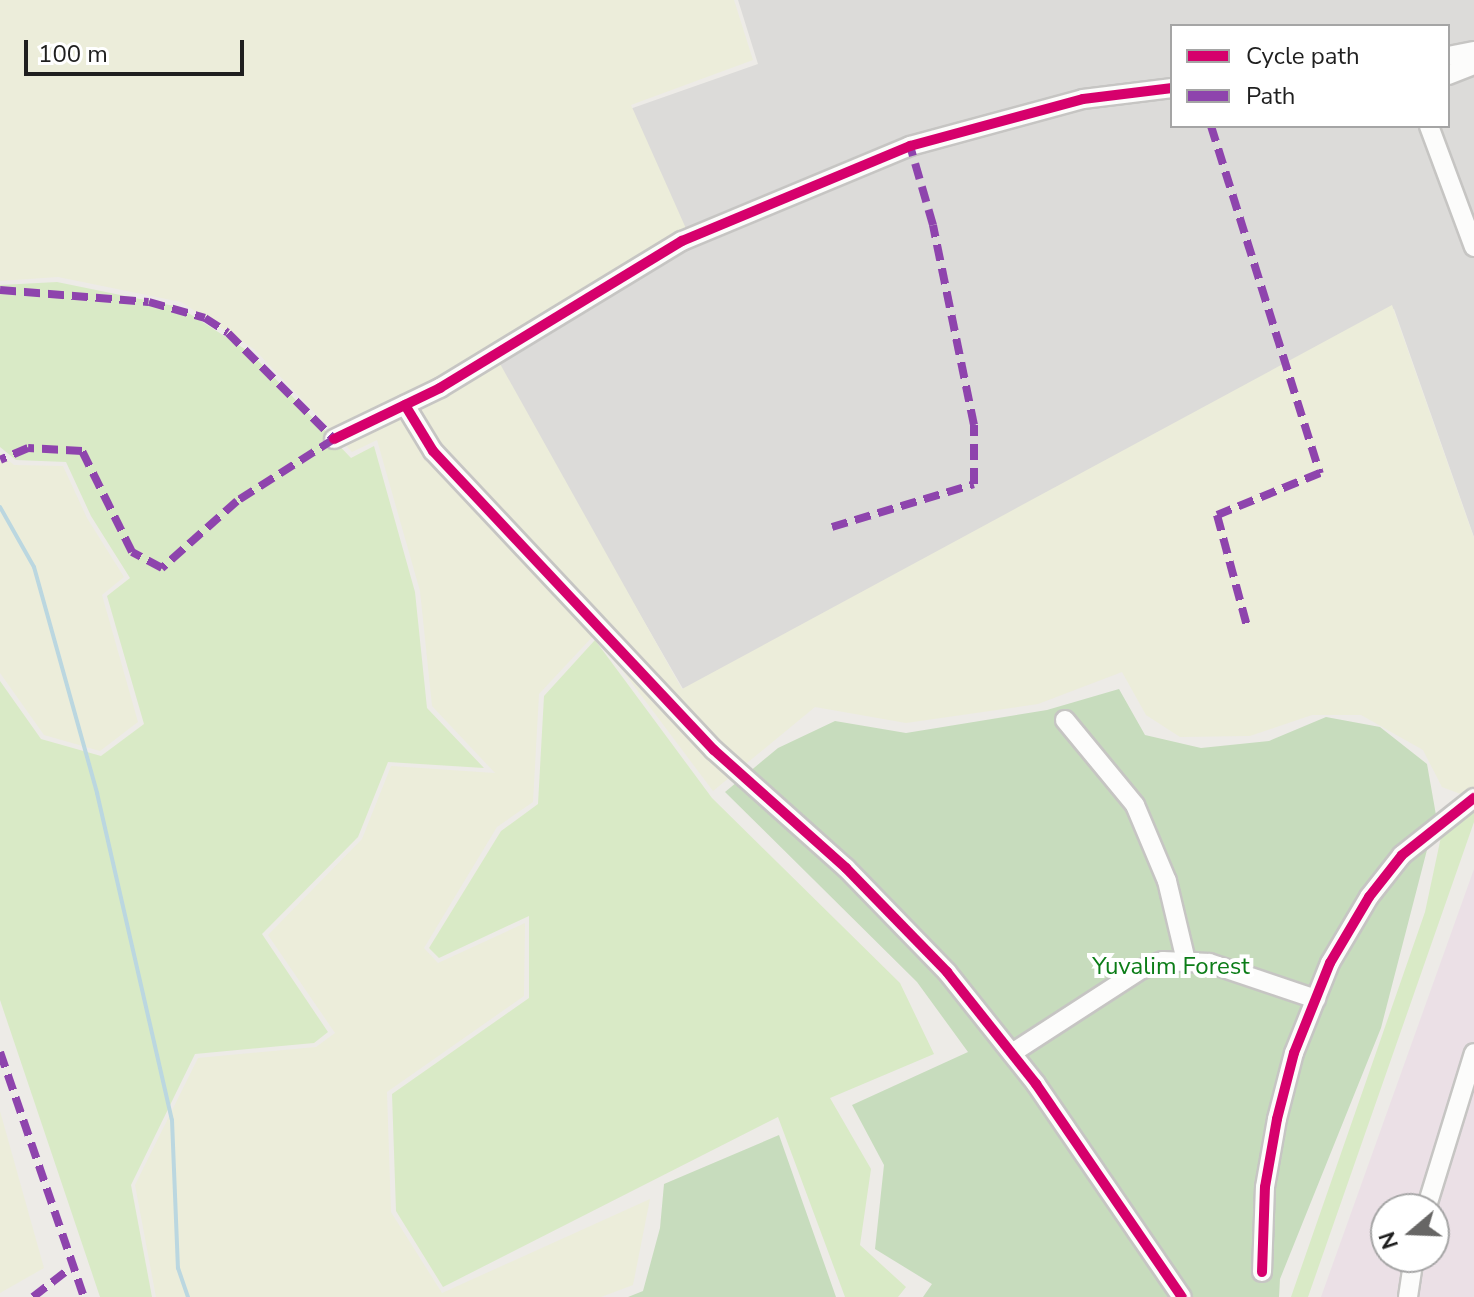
<!DOCTYPE html>
<html>
<head>
<meta charset="utf-8">
<style>
	body { margin:0 }
	#map { position:relative; width:1474px; height:1297px; overflow:hidden; background:#edebe7; font-family:"Nunito Sans",sans-serif }
	div>[style] { position:absolute }
	.residential>* { inset:0; background:#dcdbd9 }
	.industrial>* { inset:0; background:#ebe0e6 }
	.farmland>* { inset:0; background:#ecedda }
	.grass>* { inset:0; background:#d9eac6 }
	.forest>* { inset:0; background:#c7dcbd }
	.stream>* { height:4px; margin:-2px; padding:0 2px; transform-origin:2px; border-radius:2px; background:#bbd7e0 }
	.roads { filter:drop-shadow(2px 0 #c6c5c3) drop-shadow(-2px 0 #c6c5c3) drop-shadow(0 2px #c6c5c3) drop-shadow(0 -2px #c6c5c3) }
	.minor>* { height:18px; margin:-9px; padding:0 9px; transform-origin:9px; border-radius:9px; background:#fcfcfb }
	.quiet>* { height:8px; margin-top:-4px; transform-origin:0; background:repeating-linear-gradient(90deg,#8e44ad 0 16px,transparent 0 24px) }
	.cycleway>* { height:10px; margin:-5px; padding:0 5px; transform-origin:5px; border-radius:5px; background:#d6006c }
	span { translate:-50% -50%; white-space:nowrap; text-align:center; line-height:1.15; -webkit-text-stroke:8px #fff; paint-order:stroke }
	.park-label { font-size:24px; color:#0c7d18 }
	.legend { position:absolute; left:1170px; top:24px; width:280px; height:104px; box-sizing:border-box; background:#fff; border:2px solid #a5a5a5; margin:0; padding:10px 14px; list-style:none; font-size:24px; color:#1f1f1f }
	.legend li { display:flex; align-items:center; gap:16px; height:40px }
	.legend b { width:40px; border:2px solid #a5a5a5 }
	.north { position:absolute; left:1370px; top:1193px; width:80px; height:80px; box-sizing:border-box; background:#fff; border:2px solid #a5a5a5; border-radius:50%; rotate:251deg; font-size:22px; font-weight:700; line-height:32px; text-align:center; color:#1f1f1f }
	.north::after { content:''; display:block; margin:auto; width:28px; height:36px; background:#676665; clip-path:polygon(50% 0,100% 100%,50% 72%,0 100%) }
	.scale { position:absolute; left:24px; top:40px; width:220px; height:36px; box-sizing:border-box; border:4px solid #1f1f1f; border-top:0; padding-left:10px; font-size:24px; line-height:28px; white-space:nowrap; color:#1f1f1f; -webkit-text-stroke:6px #fff; paint-order:stroke }
</style>
</head>
<body>
<div id="map">
	<div class="residential">
		<i style="clip-path:polygon(evenodd,738px 0,1474px 0,1474px 537px,1394px 309px,686px 694px,496px 366px,683px 235px,627px 110px,758px 64px,738px 0,1172px 26px,1448px 26px,1448px 126px,1172px 126px,1172px 26px)"></i>
	</div>
	<div class="industrial">
		<i style="clip-path:polygon(evenodd,1474px 869px,1474px 1297px,1321px 1297px,1474px 869px,1386px 1209px,1434px 1209px,1434px 1257px,1386px 1257px,1386px 1209px)"></i>
	</div>
	<div class="farmland">
		<i style="clip-path:polygon(0 0,734px 0,753px 60px,631px 105px,688px 233px,499px 362px,682px 689px,1392px 305px,1474px 538px,1474px 799px,1442px 787px,1423px 750px,1361px 715px,1312px 715px,1250px 736px,1180px 737px,1146px 715px,1122px 672px,1038px 704px,906px 723px,815px 707px,713px 791px,595px 634px,539px 694px,533px 802px,497px 827px,424px 948px,438px 963px,525px 923px,524px 996px,387px 1092px,391px 1212px,442px 1293px,650px 1199px,633px 1285px,601px 1297px,156px 1297px,135px 1185px,198px 1058px,316px 1047px,335px 1033px,268px 935px,362px 839px,391px 766px,495px 773px,432px 706px,420px 591px,377px 440px,352px 452px,254px 349px,181px 302px,58px 277px,0 281px)"></i>
		<i style="clip-path:polygon(0 453px,14px 465px,63px 466px,87px 518px,124px 577px,102px 595px,138px 722px,100px 751px,44px 735px,0 673px)"></i>
		<i style="clip-path:polygon(0 1111px,44px 1268px,0 1293px)"></i>
	</div>
	<div class="grass">
		<i style="clip-path:polygon(57px 282px,179px 307px,251px 353px,351px 458px,374px 446px,415px 592px,427px 708px,484px 768px,388px 762px,358px 837px,262px 934px,328px 1032px,314px 1043px,195px 1054px,131px 1185px,152px 1297px,100px 1297px,0 1000px,0 681px,41px 739px,101px 756px,144px 724px,107px 596px,130px 578px,91px 516px,66px 462px,16px 460px,0 447px,0 285px)"></i>
		<i style="clip-path:polygon(595px 640px,712px 798px,900px 983px,934px 1054px,830px 1098px,871px 1169px,860px 1245px,906px 1287px,898px 1297px,845px 1297px,778px 1117px,443px 1287px,396px 1211px,392px 1094px,529px 998px,529px 916px,439px 958px,429px 948px,501px 831px,538px 804px,544px 696px)"></i>
		<i style="clip-path:polygon(1448px 804px,1474px 809px,1474px 822px,1308px 1297px,1291px 1297px,1425px 912px)"></i>
	</div>
	<div class="forest">
		<i style="clip-path:polygon(1119px 689px,1145px 735px,1201px 748px,1269px 741px,1326px 717px,1380px 727px,1427px 764px,1436px 815px,1381px 1028px,1280px 1279px,1279px 1297px,923px 1297px,932px 1284px,875px 1249px,884px 1165px,852px 1105px,968px 1052px,917px 982px,725px 792px,778px 748px,835px 721px,906px 733px,1047px 710px)"></i>
		<i style="clip-path:polygon(779px 1135px,836px 1297px,628px 1297px,643px 1291px,660px 1228px,664px 1184px)"></i>
	</div>
	<div class="stream">
		<i style="left:0;top:507px;width:69px;rotate:60.5deg"></i>
		<i style="left:34px;top:567px;width:235px;rotate:74.4deg"></i>
		<i style="left:97px;top:793px;width:335px;rotate:77.1deg"></i>
		<i style="left:172px;top:1120px;width:148px;rotate:87.7deg"></i>
		<i style="left:178px;top:1268px;width:31px;rotate:71deg"></i>
	</div>
	<div class="roads">
		<div class="minor">
			<i style="left:1448px;top:56px;width:26px;rotate:-11deg"></i>
			<i style="left:1448px;top:75px;width:28px;rotate:-21deg"></i>
			<i style="left:1429px;top:126px;width:129px;rotate:69.6deg"></i>
			<i style="left:405px;top:405px;width:54px;rotate:58.7deg"></i>
			<i style="left:433px;top:451px;width:410px;rotate:46.8deg"></i>
			<i style="left:714px;top:750px;width:177px;rotate:41.8deg"></i>
			<i style="left:846px;top:868px;width:145px;rotate:45.8deg"></i>
			<i style="left:947px;top:972px;width:143px;rotate:51.5deg"></i>
			<i style="left:1036px;top:1084px;width:258px;rotate:55.6deg"></i>
			<i style="left:334px;top:439px;width:118px;rotate:-25.7deg"></i>
			<i style="left:440px;top:388px;width:283px;rotate:-31.3deg"></i>
			<i style="left:682px;top:241px;width:247px;rotate:-22.6deg"></i>
			<i style="left:910px;top:146px;width:179px;rotate:-15.2deg"></i>
			<i style="left:1083px;top:99px;width:90px;rotate:-7deg"></i>
			<i style="left:1065px;top:720px;width:110px;rotate:50.5deg"></i>
			<i style="left:1135px;top:805px;width:82px;rotate:67.2deg"></i>
			<i style="left:1167px;top:881px;width:82px;rotate:76.6deg"></i>
			<i style="left:1012px;top:1053px;width:155px;rotate:-32.9deg"></i>
			<i style="left:1142px;top:969px;width:22px;rotate:-21deg"></i>
			<i style="left:1163px;top:961px;width:46px;rotate:2.5deg"></i>
			<i style="left:1209px;top:963px;width:113px;rotate:18.6deg"></i>
			<i style="left:1426px;top:1209px;width:163px;rotate:-72.9deg"></i>
			<i style="left:1262px;top:1272px;width:85px;rotate:-88deg"></i>
			<i style="left:1265px;top:1187px;width:69px;rotate:-80deg"></i>
			<i style="left:1277px;top:1119px;width:68px;rotate:-75.6deg"></i>
			<i style="left:1294px;top:1053px;width:97px;rotate:-68.2deg"></i>
			<i style="left:1330px;top:963px;width:77px;rotate:-59.4deg"></i>
			<i style="left:1369px;top:897px;width:53px;rotate:-51.8deg"></i>
			<i style="left:1402px;top:855px;width:92px;rotate:-38.4deg"></i>
			<i style="left:1408px;top:1297px;width:40px;rotate:-81.5deg"></i>
		</div>
	</div>
	<div class="quiet">
		<i style="left:1211px;top:126px;width:364px;rotate:72.6deg"></i>
		<i style="left:1320px;top:473px;width:111px;rotate:157.8deg"></i>
		<i style="left:1217px;top:515px;width:119px;rotate:74.9deg"></i>
		<i style="left:0;top:290px;width:149px;rotate:4.6deg"></i>
		<i style="left:149px;top:302px;width:58px;rotate:15.9deg"></i>
		<i style="left:205px;top:318px;width:27px;rotate:33deg"></i>
		<i style="left:228px;top:333px;width:150px;rotate:45deg"></i>
		<i style="left:334px;top:439px;width:115px;rotate:147.4deg"></i>
		<i style="left:237px;top:501px;width:101px;rotate:138.2deg"></i>
		<i style="left:162px;top:568px;width:34px;rotate:-152deg"></i>
		<i style="left:132px;top:552px;width:113px;rotate:-116.3deg"></i>
		<i style="left:82px;top:451px;width:54px;rotate:-176.8deg"></i>
		<i style="left:28px;top:448px;width:30px;rotate:157deg"></i>
		<i style="left:832px;top:527px;width:148px;rotate:-16.8deg"></i>
		<i style="left:974px;top:484px;width:59px;rotate:-90deg"></i>
		<i style="left:974px;top:425px;width:204px;rotate:-101.6deg"></i>
		<i style="left:933px;top:225px;width:82px;rotate:-106.2deg"></i>
		<i style="left:0;top:1052px;width:259px;rotate:71.1deg"></i>
		<i style="left:33px;top:1297px;width:51px;rotate:-37.8deg"></i>
	</div>
	<div class="cycleway">
		<i style="left:405px;top:405px;width:54px;rotate:58.7deg"></i>
		<i style="left:433px;top:451px;width:410px;rotate:46.8deg"></i>
		<i style="left:714px;top:750px;width:177px;rotate:41.8deg"></i>
		<i style="left:846px;top:868px;width:145px;rotate:45.8deg"></i>
		<i style="left:947px;top:972px;width:143px;rotate:51.5deg"></i>
		<i style="left:1036px;top:1084px;width:258px;rotate:55.6deg"></i>
		<i style="left:334px;top:439px;width:118px;rotate:-25.7deg"></i>
		<i style="left:440px;top:388px;width:283px;rotate:-31.3deg"></i>
		<i style="left:682px;top:241px;width:247px;rotate:-22.6deg"></i>
		<i style="left:910px;top:146px;width:179px;rotate:-15.2deg"></i>
		<i style="left:1083px;top:99px;width:90px;rotate:-7deg"></i>
		<i style="left:1262px;top:1272px;width:85px;rotate:-88deg"></i>
		<i style="left:1265px;top:1187px;width:69px;rotate:-80deg"></i>
		<i style="left:1277px;top:1119px;width:68px;rotate:-75.6deg"></i>
		<i style="left:1294px;top:1053px;width:97px;rotate:-68.2deg"></i>
		<i style="left:1330px;top:963px;width:77px;rotate:-59.4deg"></i>
		<i style="left:1369px;top:897px;width:53px;rotate:-51.8deg"></i>
		<i style="left:1402px;top:855px;width:92px;rotate:-38.4deg"></i>
	</div>
	<div class="park-label">
		<span style="left:1171px;top:967px">Yuvalim Forest</span>
	</div>
	<ul class="legend">
	<li><b style="height:10px;background:#d6006c"></b>Cycle path</li>
	<li><b style="height:10px;background:#8e44ad"></b>Path</li>
	</ul>
	<div class="north">N</div>
	<div class="scale">100 m</div>
</div>
</body>
</html>
